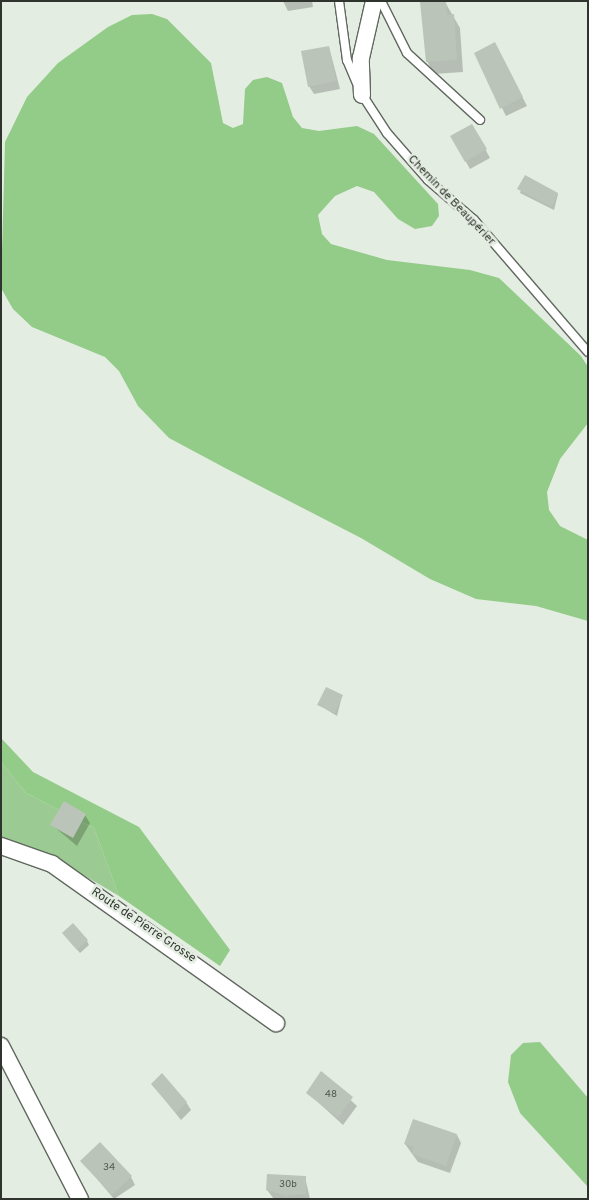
<!DOCTYPE html>
<html>
<head>
<meta charset="utf-8">
<style>
	body { margin:0 }
	#map { position:relative; width:589px; height:1200px; overflow:hidden; background:#e4ede2; font-family:Overpass,sans-serif }
	div>[style] { position:absolute }
	.green>* { inset:0; background:#9bcb92 }
	.forest>* { inset:0; background:#93cb88 }
	.shadow>* { inset:0; background:#0003 }
	.building>* { inset:0; background:#bbc4b9 }
	.roads { filter:drop-shadow(1px 0 #60685f) drop-shadow(-1px 0 #60685f) drop-shadow(0 1px #60685f) drop-shadow(0 -1px #60685f) }
	.lane>* { height:8px; margin:-4px; padding:0 4px; transform-origin:4px; border-radius:4px; background:#fff }
	.street>* { height:16px; margin:-8px; padding:0 8px; transform-origin:8px; border-radius:8px; background:#fff }
	span { translate:-50% -50%; white-space:nowrap; text-align:center; line-height:1.15; -webkit-text-stroke:5px #e4ede2; paint-order:stroke }
	.number-label { font-size:10px; color:#535852 }
	.number-label span { -webkit-text-stroke-width:0 }
	.street-label { font-size:12px; color:#30342f }
	.frame { position:absolute; inset:0; border:2px solid #30342f; pointer-events:none }
</style>
</head>
<body>
<div id="map">
	<div class="green">
		<i style="clip-path:polygon(1px 762px,26px 793px,94px 828px,119px 896px,48px 854px,1px 841px)"></i>
	</div>
	<div class="forest">
		<i style="clip-path:polygon(152px 14px,167px 19px,211px 63px,223px 123px,233px 128px,243px 124px,245px 89px,253px 80px,267px 77px,282px 83px,293px 117px,302px 128px,319px 131px,357px 126px,374px 134px,438px 204px,439px 216px,432px 226px,415px 229px,398px 219px,374px 192px,357px 186px,335px 196px,318px 215px,322px 234px,331px 244px,387px 260px,470px 270px,499px 278px,581px 356px,588px 367px,588px 423px,560px 459px,547px 492px,549px 510px,560px 526px,588px 540px,588px 621px,536px 606px,476px 599px,430px 579px,361px 538px,227px 469px,169px 438px,138px 406px,119px 371px,105px 357px,32px 327px,13px 309px,1px 288px,5px 142px,27px 97px,58px 63px,108px 27px,132px 15px)"></i>
		<i style="clip-path:polygon(1px 738px,33px 772px,139px 827px,230px 950px,220px 966px,119px 896px,94px 828px,26px 793px,1px 762px)"></i>
		<i style="clip-path:polygon(540px 1042px,588px 1098px,588px 1187px,520px 1113px,508px 1082px,511px 1055px,523px 1043px)"></i>
	</div>
	<div class="shadow">
		<i style="clip-path:polygon(283px 1px,312px 1px,313px 7px,288px 11px)"></i>
		<i style="clip-path:polygon(445px 2px,460px 28px,463px 72px,434px 74px,427px 61px)"></i>
		<i style="clip-path:polygon(329px 47px,340px 89px,314px 94px,309px 86px)"></i>
		<i style="clip-path:polygon(499px 52px,527px 106px,506px 116px,475px 53px)"></i>
		<i style="clip-path:polygon(472px 125px,490px 158px,470px 169px,452px 137px)"></i>
		<i style="clip-path:polygon(526px 177px,558px 194px,554px 210px,520px 193px)"></i>
		<i style="clip-path:polygon(342px 696px,337px 716px,319px 705px)"></i>
		<i style="clip-path:polygon(85px 815px,90px 823px,77px 846px,52px 825px)"></i>
		<i style="clip-path:polygon(66px 937px,87px 941px,89px 945px,80px 953px)"></i>
		<i style="clip-path:polygon(321px 1073px,357px 1106px,343px 1125px,308px 1093px)"></i>
		<i style="clip-path:polygon(152px 1084px,186px 1102px,191px 1110px,181px 1120px)"></i>
		<i style="clip-path:polygon(457px 1135px,461px 1143px,450px 1173px,418px 1162px,405px 1144px)"></i>
		<i style="clip-path:polygon(82px 1161px,131px 1177px,135px 1185px,114px 1199px)"></i>
		<i style="clip-path:polygon(305px 1177px,310px 1199px,274px 1199px,267px 1190px)"></i>
	</div>
	<div class="building">
		<i style="clip-path:polygon(446px 1px,447px 15px,454px 14px,457px 60px,426px 62px,420px 2px)"></i>
		<i style="clip-path:polygon(495px 42px,523px 97px,500px 109px,474px 53px)"></i>
		<i style="clip-path:polygon(329px 46px,336px 81px,308px 87px,301px 51px)"></i>
		<i style="clip-path:polygon(472px 124px,487px 149px,465px 162px,450px 136px)"></i>
		<i style="clip-path:polygon(525px 175px,558px 193px,552px 207px,517px 189px)"></i>
		<i style="clip-path:polygon(326px 687px,343px 695px,335px 713px,317px 705px)"></i>
		<i style="clip-path:polygon(64px 801px,86px 814px,73px 838px,50px 825px)"></i>
		<i style="clip-path:polygon(73px 923px,88px 940px,77px 950px,62px 933px)"></i>
		<i style="clip-path:polygon(321px 1071px,353px 1097px,338px 1118px,306px 1093px)"></i>
		<i style="clip-path:polygon(162px 1073px,187px 1102px,176px 1113px,151px 1084px)"></i>
		<i style="clip-path:polygon(413px 1119px,457px 1134px,446px 1166px,412px 1154px,414px 1147px,404px 1144px)"></i>
		<i style="clip-path:polygon(100px 1142px,132px 1176px,112px 1195px,80px 1161px)"></i>
		<i style="clip-path:polygon(267px 1174px,306px 1176px,306px 1194px,285px 1196px,266px 1190px)"></i>
	</div>
	<div class="roads">
		<div class="lane">
			<i style="left:339px;top:1px;width:60px;rotate:82.3deg"></i>
			<i style="left:347px;top:60px;width:25px;rotate:67deg"></i>
			<i style="left:381px;top:1px;width:58px;rotate:63.4deg"></i>
			<i style="left:407px;top:53px;width:99px;rotate:42.5deg"></i>
			<i style="left:361px;top:93px;width:48px;rotate:57deg"></i>
			<i style="left:387px;top:133px;width:62px;rotate:48.9deg"></i>
			<i style="left:428px;top:180px;width:61px;rotate:41deg"></i>
			<i style="left:474px;top:220px;width:174px;rotate:49.2deg"></i>
		</div>
		<div class="street">
			<i style="left:362px;top:95px;width:37px;rotate:-92deg"></i>
			<i style="left:361px;top:58px;width:58px;rotate:-77.2deg"></i>
			<i style="left:1px;top:846px;width:54px;rotate:19.4deg"></i>
			<i style="left:52px;top:864px;width:275px;rotate:35.4deg"></i>
			<i style="left:1px;top:1046px;width:172px;rotate:62.7deg"></i>
		</div>
	</div>
	<div class="number-label">
		<span style="left:331px;top:1095px">48</span>
		<span style="left:109px;top:1168px">34</span>
		<span style="left:288px;top:1185px">30b</span>
	</div>
	<div class="street-label">
		<span style="left:451px;top:201px;rotate:46deg">Chemin de Beaupérier</span>
		<span style="left:143px;top:926px;rotate:34deg">Route de Pierre Grosse</span>
	</div>
	<div class="frame"></div>
</div>
</body>
</html>
